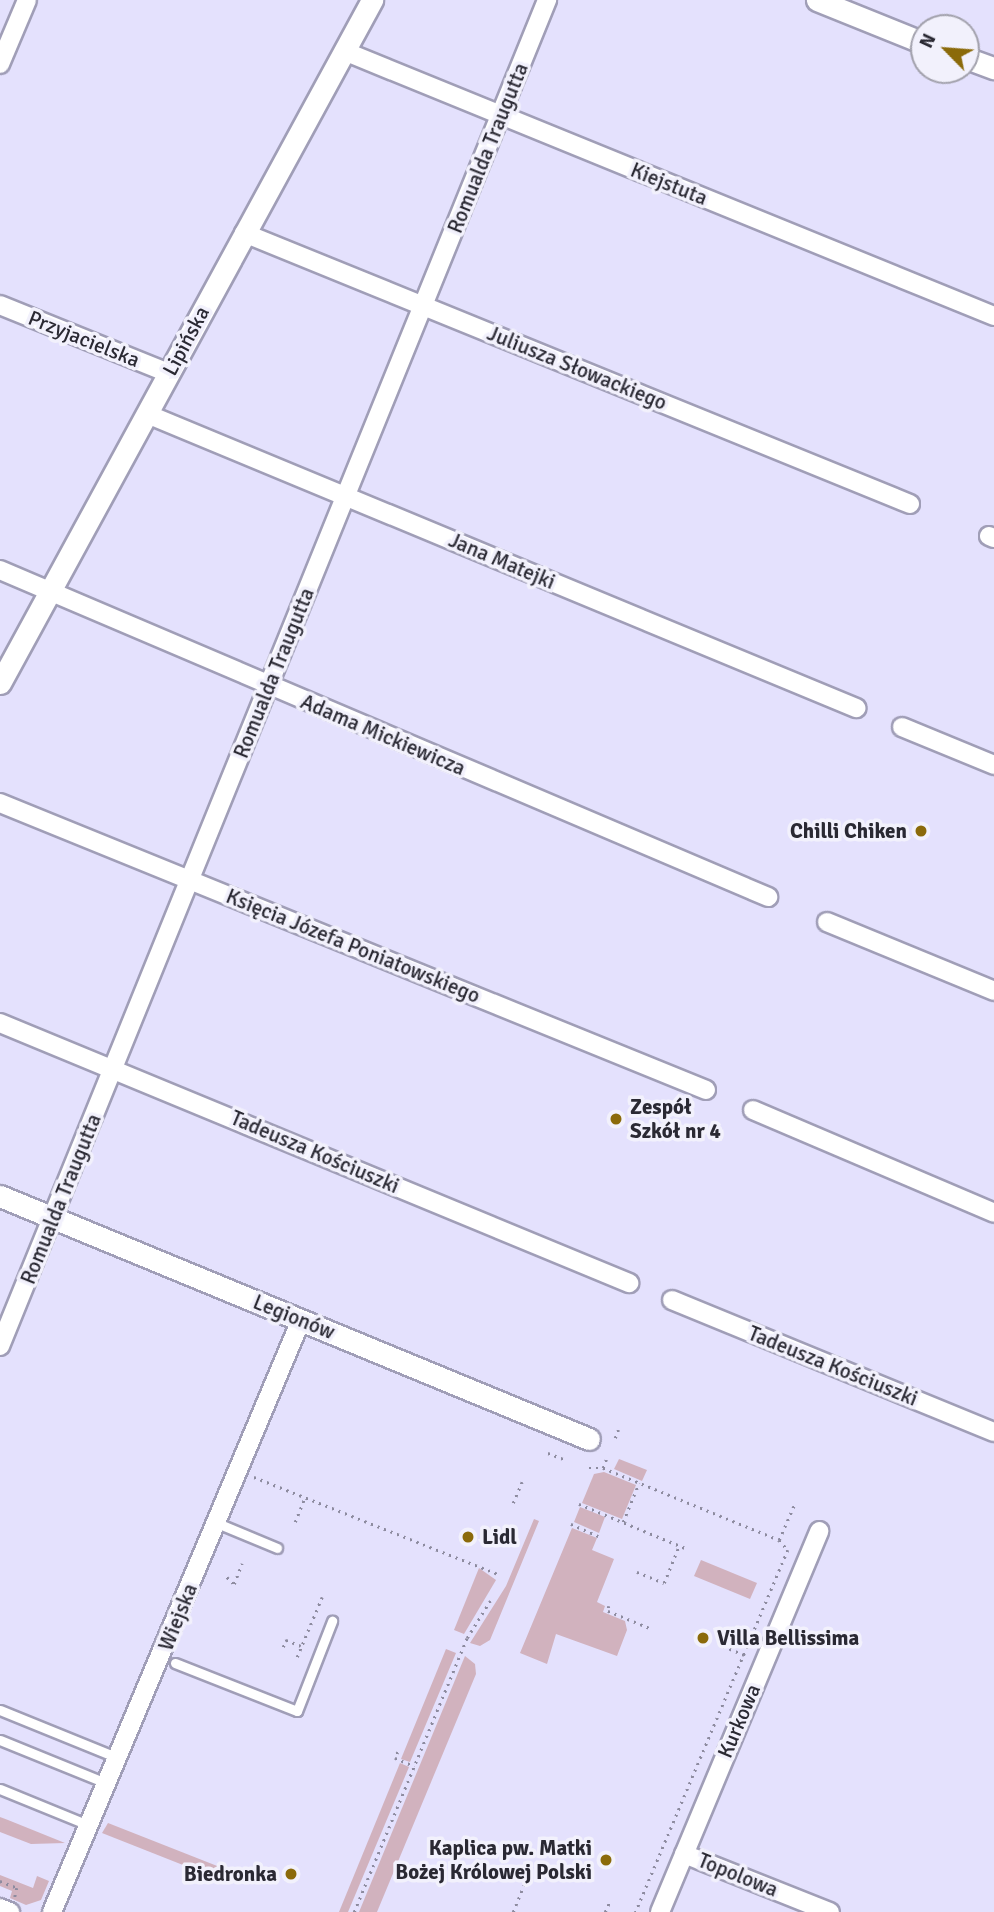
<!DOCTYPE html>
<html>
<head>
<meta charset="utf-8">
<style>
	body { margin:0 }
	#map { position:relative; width:994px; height:1912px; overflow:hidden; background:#e4e1fd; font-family:Signika,sans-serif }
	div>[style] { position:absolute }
	.green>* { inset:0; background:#d1b2be }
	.path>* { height:2.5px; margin-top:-1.25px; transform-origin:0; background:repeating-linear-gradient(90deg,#8d8b9f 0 2px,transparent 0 7px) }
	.roads { filter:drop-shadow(2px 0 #a09eb7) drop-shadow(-2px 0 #a09eb7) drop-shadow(0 2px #a09eb7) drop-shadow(0 -2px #a09eb7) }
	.service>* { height:9px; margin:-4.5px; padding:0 4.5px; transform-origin:4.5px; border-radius:4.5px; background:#fff }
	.minor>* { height:18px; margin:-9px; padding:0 9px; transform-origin:9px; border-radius:9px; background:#fff }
	.tertiary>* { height:21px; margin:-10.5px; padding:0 10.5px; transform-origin:10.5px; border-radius:10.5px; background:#fff }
	.dots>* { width:19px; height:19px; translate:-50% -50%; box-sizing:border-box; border:4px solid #f2f1fc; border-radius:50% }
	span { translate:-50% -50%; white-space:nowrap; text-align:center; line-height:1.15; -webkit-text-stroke:7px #f2f1fc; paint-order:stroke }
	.street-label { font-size:21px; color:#2a2933 }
	.poi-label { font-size:21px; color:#2a2933; font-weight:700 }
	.right { translate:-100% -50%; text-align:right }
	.left { translate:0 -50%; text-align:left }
	.north { position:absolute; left:910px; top:14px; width:70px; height:70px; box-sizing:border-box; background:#f2f1fc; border:2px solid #a2a1ac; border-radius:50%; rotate:295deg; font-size:19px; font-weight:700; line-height:28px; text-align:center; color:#2a2933 }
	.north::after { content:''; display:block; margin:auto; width:24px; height:32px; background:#8b6a0a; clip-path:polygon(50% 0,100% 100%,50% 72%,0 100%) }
</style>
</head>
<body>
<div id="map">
	<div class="green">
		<i style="clip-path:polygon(619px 1459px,647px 1470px,642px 1481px,614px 1469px)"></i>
		<i style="clip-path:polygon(604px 1472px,636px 1485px,622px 1519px,582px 1503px,594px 1474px)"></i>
		<i style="clip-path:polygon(580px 1507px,605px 1517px,599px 1533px,574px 1522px)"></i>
		<i style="clip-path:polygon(534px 1519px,539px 1521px,490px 1640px,480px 1646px,470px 1643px,506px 1586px)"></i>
		<i style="clip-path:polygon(572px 1528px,597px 1538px,592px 1550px,614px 1559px,597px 1602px,605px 1606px,603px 1612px,625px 1621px,627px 1630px,617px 1656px,556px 1634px,547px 1664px,520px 1653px)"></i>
		<i style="clip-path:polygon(701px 1560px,757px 1583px,750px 1599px,694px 1576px)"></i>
		<i style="clip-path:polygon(479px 1568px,496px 1580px,464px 1634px,454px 1630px)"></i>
		<i style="clip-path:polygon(446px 1649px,456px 1653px,410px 1762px,401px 1759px)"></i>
		<i style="clip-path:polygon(465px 1656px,475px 1664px,476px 1674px,377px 1912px,359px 1912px)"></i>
		<i style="clip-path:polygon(400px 1763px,409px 1767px,348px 1912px,339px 1912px)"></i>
		<i style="clip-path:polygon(0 1817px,8px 1820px,65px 1843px,31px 1844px,0 1832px)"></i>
		<i style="clip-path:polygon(108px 1823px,235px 1873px,231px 1884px,102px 1833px)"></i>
		<i style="clip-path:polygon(0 1875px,33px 1888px,37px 1876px,49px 1881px,41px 1900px,26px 1905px,10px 1898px,12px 1891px,0 1886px)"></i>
	</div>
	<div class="path">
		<i style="left:615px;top:1438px;width:9px;rotate:-69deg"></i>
		<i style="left:548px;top:1453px;width:19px;rotate:21deg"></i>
		<i style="left:589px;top:1468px;width:14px"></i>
		<i style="left:603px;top:1468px;width:12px;rotate:-70deg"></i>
		<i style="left:603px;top:1468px;width:190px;rotate:22.2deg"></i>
		<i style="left:779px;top:1540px;width:13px;rotate:48deg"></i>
		<i style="left:788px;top:1550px;width:393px;rotate:112.8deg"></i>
		<i style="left:254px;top:1477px;width:265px;rotate:21.7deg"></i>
		<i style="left:513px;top:1503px;width:23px;rotate:-67deg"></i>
		<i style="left:579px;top:1504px;width:115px;rotate:22.5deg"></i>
		<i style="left:295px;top:1522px;width:27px;rotate:-68deg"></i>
		<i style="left:623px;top:1522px;width:42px;rotate:-67.7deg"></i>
		<i style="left:571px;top:1524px;width:30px;rotate:24deg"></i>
		<i style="left:779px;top:1540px;width:40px;rotate:-66.6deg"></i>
		<i style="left:637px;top:1572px;width:29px;rotate:22deg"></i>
		<i style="left:664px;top:1583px;width:40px;rotate:-68deg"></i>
		<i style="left:227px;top:1577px;width:10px;rotate:45deg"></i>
		<i style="left:234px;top:1584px;width:22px;rotate:-69deg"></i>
		<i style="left:609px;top:1606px;width:5px;rotate:101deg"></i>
		<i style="left:608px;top:1611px;width:48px;rotate:22.2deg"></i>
		<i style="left:723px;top:1646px;width:23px;rotate:23deg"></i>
		<i style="left:283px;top:1647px;width:8px;rotate:-67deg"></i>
		<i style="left:286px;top:1640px;width:16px;rotate:22deg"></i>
		<i style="left:297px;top:1657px;width:65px;rotate:-67.4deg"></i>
		<i style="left:398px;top:1752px;width:7px;rotate:117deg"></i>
		<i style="left:395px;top:1758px;width:21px;rotate:23deg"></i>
		<i style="left:0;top:1881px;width:18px;rotate:22deg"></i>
		<i style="left:17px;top:1888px;width:9px;rotate:103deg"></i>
		<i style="left:354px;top:1912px;width:296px;rotate:-67.6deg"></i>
		<i style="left:467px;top:1638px;width:44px;rotate:-58.1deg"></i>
		<i style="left:513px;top:1912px;width:29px;rotate:-68deg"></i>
		<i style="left:605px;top:1912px;width:12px;rotate:-66deg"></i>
	</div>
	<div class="roads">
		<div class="service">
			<i style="left:217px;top:1523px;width:65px;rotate:22.6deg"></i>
			<i style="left:175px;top:1663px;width:131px;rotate:21.5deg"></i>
			<i style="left:297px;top:1711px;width:97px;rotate:-68.7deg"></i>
			<i style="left:0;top:1710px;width:125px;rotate:22.1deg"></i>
			<i style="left:0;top:1740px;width:114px;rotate:22.1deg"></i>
			<i style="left:0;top:1789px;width:95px;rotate:22.2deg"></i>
		</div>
		<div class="minor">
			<i style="left:344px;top:51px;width:702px;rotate:22.18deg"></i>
			<i style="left:0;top:64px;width:69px;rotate:-67.1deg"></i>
			<i style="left:244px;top:233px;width:719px;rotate:22.14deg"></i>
			<i style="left:0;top:305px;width:181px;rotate:22deg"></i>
			<i style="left:147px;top:414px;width:768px;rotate:22.52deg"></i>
			<i style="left:989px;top:536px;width:5px;rotate:22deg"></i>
			<i style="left:0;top:570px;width:835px;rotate:23.06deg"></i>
			<i style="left:902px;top:727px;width:100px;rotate:22.4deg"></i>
			<i style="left:0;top:803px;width:762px;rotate:22.12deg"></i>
			<i style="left:827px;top:922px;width:181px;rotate:22.4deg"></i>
			<i style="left:0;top:1023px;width:681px;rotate:22.46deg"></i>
			<i style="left:753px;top:1110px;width:262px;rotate:23.1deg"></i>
			<i style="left:672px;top:1300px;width:348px;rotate:22.3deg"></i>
			<i style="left:0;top:1346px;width:1453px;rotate:-67.88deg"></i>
			<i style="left:684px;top:1854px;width:157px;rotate:21.7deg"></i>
			<i style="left:0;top:1908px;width:11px;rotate:22deg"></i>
			<i style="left:52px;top:1912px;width:642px;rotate:-67.19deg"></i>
			<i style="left:660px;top:1912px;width:413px;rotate:-67.3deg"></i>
		</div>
		<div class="tertiary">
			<i style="left:817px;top:0;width:115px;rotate:21.9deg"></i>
			<i style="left:966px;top:58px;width:30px;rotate:20deg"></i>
			<i style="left:0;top:683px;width:778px;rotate:-61.42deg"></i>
			<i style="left:0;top:1196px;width:637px;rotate:22.42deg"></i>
		</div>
	</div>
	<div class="dots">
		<i style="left:921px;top:831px;background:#8b6a0a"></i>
		<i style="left:616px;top:1119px;background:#8b6a0a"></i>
		<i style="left:468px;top:1537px;background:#8b6a0a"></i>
		<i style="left:703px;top:1638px;background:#8b6a0a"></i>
		<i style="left:606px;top:1860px;background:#8b6a0a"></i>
		<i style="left:291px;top:1874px;background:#8b6a0a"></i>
	</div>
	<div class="street-label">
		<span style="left:488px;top:148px;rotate:-68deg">Romualda Traugutta</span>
		<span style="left:669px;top:184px;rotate:22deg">Kiejstuta</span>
		<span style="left:84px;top:339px;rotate:22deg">Przyjacielska</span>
		<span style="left:186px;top:341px;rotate:-62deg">Lipińska</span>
		<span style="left:577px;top:368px;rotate:22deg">Juliusza Słowackiego</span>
		<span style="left:502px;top:561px;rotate:23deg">Jana Matejki</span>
		<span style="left:274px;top:673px;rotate:-68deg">Romualda Traugutta</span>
		<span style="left:383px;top:735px;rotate:23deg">Adama Mickiewicza</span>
		<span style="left:353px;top:946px;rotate:22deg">Księcia Józefa Poniatowskiego</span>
		<span style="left:315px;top:1152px;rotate:23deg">Tadeusza Kościuszki</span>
		<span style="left:61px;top:1199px;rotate:-68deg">Romualda Traugutta</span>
		<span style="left:294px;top:1317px;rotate:22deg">Legionów</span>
		<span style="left:833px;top:1366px;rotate:22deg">Tadeusza Kościuszki</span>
		<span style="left:178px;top:1617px;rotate:-68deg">Wiejska</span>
		<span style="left:739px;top:1721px;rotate:-67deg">Kurkowa</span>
		<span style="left:738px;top:1875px;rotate:22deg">Topolowa</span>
	</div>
	<div class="poi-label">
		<span class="right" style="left:907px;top:831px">Chilli Chiken</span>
		<span class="left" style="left:630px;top:1119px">Zespół<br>Szkół nr 4</span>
		<span class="left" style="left:482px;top:1537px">Lidl</span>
		<span class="left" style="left:717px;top:1638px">Villa Bellissima</span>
		<span class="right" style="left:592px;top:1860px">Kaplica pw. Matki<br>Bożej Królowej Polski</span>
		<span class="right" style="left:277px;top:1874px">Biedronka</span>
	</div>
	<div class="north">N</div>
</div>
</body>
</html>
